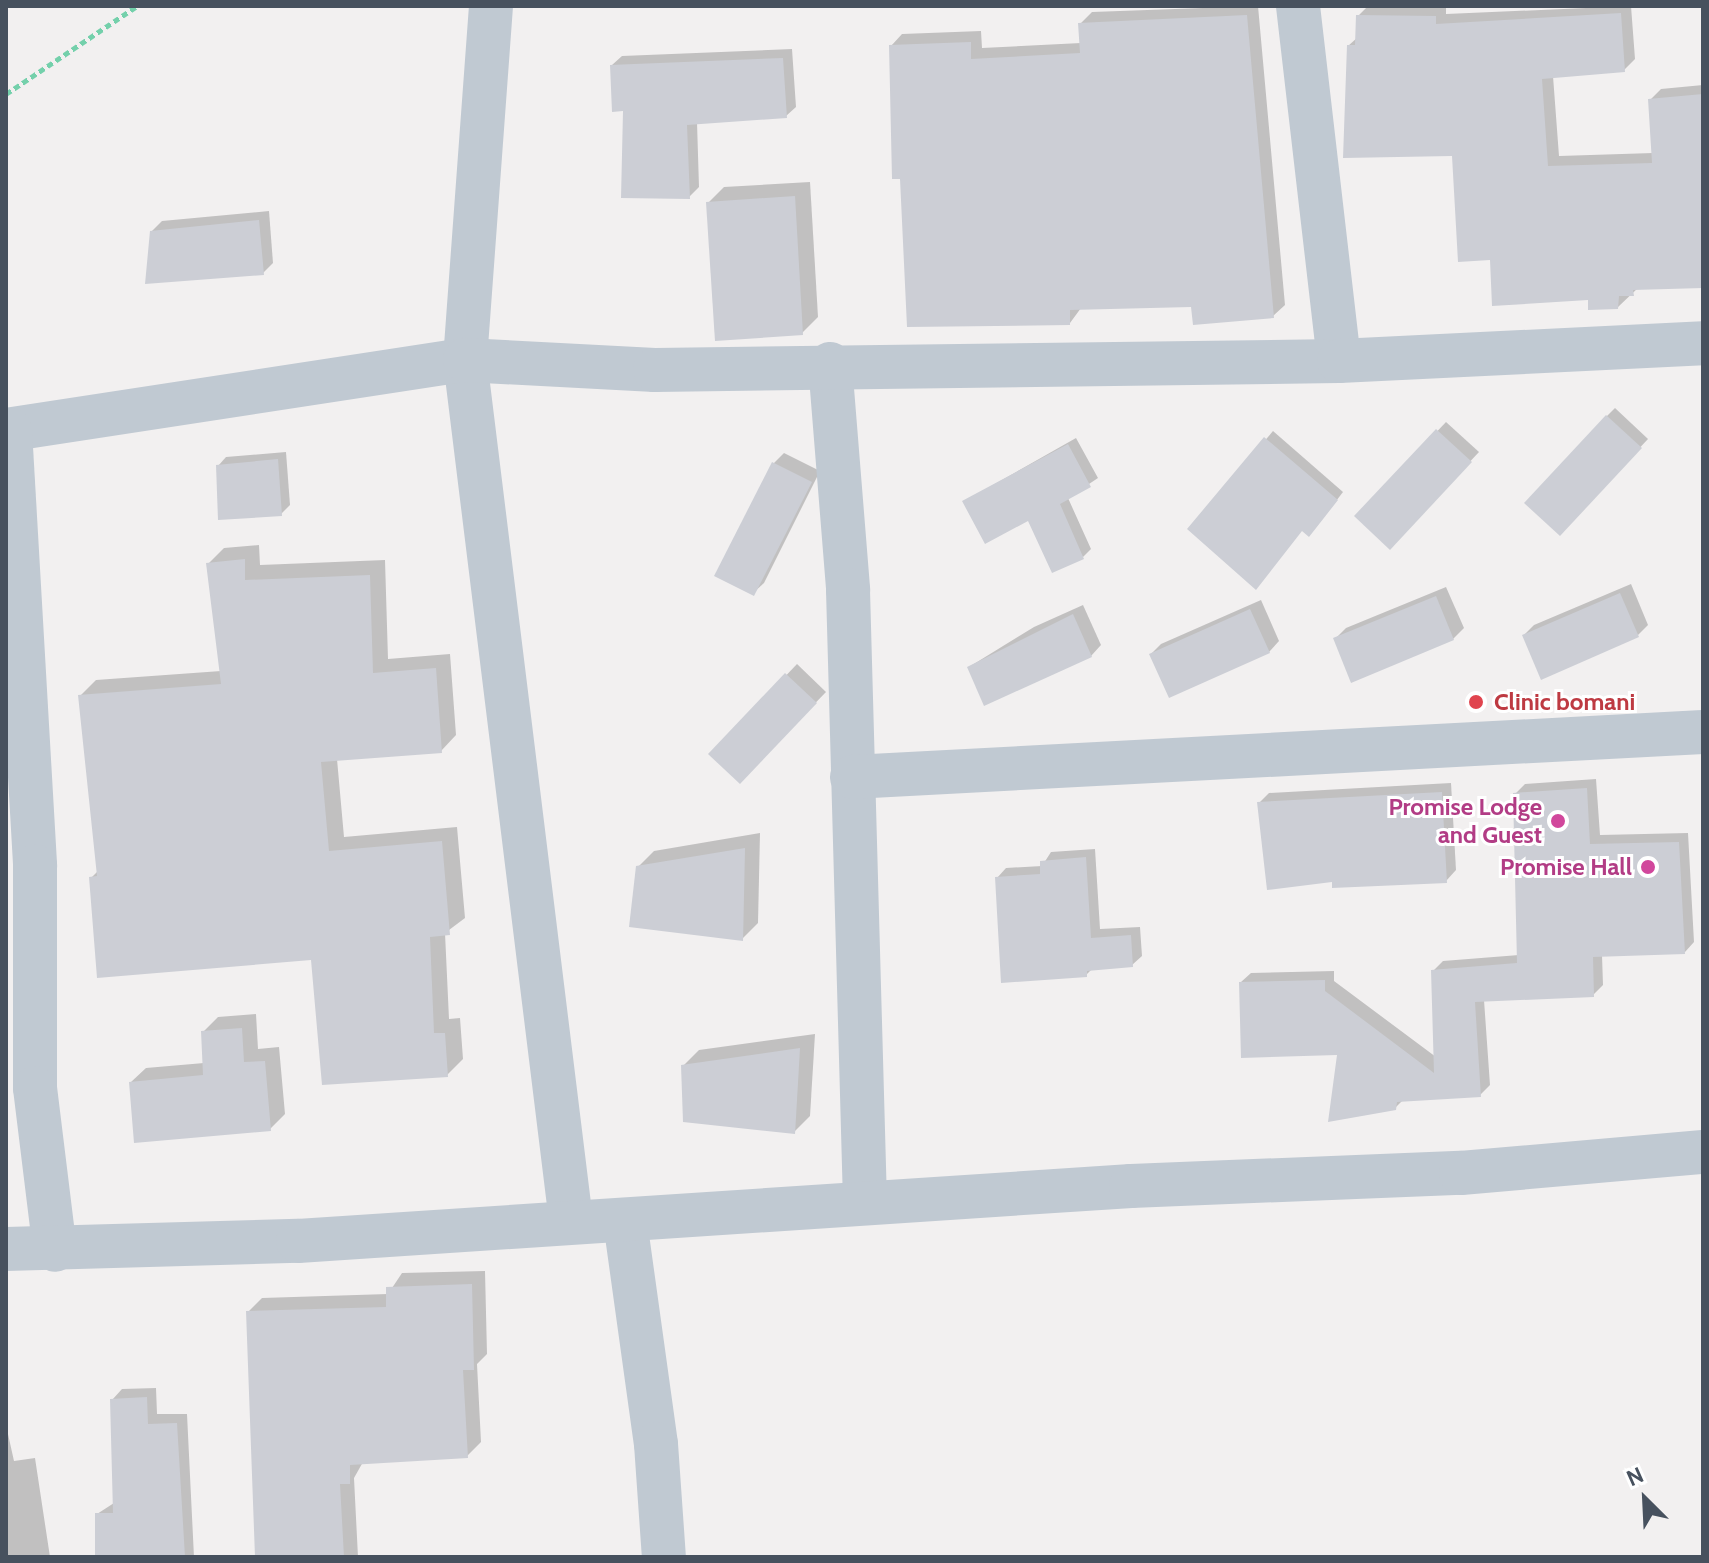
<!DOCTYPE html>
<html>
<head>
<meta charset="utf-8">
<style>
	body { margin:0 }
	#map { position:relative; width:1709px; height:1563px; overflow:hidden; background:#f2f0f0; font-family:Cabin,sans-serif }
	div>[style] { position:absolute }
	.shadow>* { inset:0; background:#0003 }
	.building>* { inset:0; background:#ccced5 }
	.path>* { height:5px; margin-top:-2.5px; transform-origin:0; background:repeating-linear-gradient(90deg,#74d0ab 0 6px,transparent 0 10px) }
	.minor>* { height:44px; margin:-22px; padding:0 22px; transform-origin:22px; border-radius:22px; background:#c0c9d2 }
	.dots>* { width:22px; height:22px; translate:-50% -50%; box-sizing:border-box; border:4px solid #fff; border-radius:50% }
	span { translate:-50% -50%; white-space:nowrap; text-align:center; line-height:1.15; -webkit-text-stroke:6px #fff; paint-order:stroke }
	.health-label { font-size:24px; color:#be3a42; font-weight:700 }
	.left { translate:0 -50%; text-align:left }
	.hotel-label { font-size:24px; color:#b23c85; font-weight:700 }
	.right { translate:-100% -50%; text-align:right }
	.frame { position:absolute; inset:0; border:8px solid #47515e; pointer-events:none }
	.north { position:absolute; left:1605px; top:1459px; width:80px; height:80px; -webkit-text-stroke:6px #fff; paint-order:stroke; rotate:336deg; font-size:22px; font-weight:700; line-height:32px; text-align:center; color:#47515e }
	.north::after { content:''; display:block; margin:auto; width:28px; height:36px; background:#47515e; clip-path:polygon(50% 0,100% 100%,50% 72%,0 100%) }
</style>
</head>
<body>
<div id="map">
	<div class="shadow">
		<i style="clip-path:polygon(1258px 6px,1285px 305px,1273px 316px,1193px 305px,1081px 308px,1070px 323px,902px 177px,891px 46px,902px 34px,981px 31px,982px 48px,1081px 43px,1080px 24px,1092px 12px)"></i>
		<i style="clip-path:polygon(1368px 6px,1446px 6px,1446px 14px,1631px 6px,1635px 59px,1624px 70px,1553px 76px,1559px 156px,1653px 153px,1650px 100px,1661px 89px,1703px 85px,1703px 287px,1638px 288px,1618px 307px,1492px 258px,1454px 154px,1348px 46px,1358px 37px,1358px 16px)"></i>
		<i style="clip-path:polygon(792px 49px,796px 107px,786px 116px,697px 122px,699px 187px,689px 197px,625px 109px,612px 65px,622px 56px)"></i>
		<i style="clip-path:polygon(810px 182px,818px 317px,802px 333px,708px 203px,724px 187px)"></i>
		<i style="clip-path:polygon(269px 211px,273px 263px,263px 273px,151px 232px,162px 221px)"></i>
		<i style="clip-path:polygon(1615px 408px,1648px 439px,1560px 533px,1607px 416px)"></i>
		<i style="clip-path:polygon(1446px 422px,1479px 452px,1390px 547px,1357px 516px)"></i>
		<i style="clip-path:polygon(1273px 431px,1343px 492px,1316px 527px,1190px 529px)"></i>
		<i style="clip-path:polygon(1076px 438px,1098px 478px,1068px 498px,1091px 549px,1083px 557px,1029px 518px,965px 501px)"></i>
		<i style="clip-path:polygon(286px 452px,290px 505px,281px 514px,218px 466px,226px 457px)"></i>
		<i style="clip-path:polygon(784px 453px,820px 471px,764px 583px,753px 593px,774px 463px)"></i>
		<i style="clip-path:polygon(259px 545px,260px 565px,385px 560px,388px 659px,450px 654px,456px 735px,441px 751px,337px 759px,344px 837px,457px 827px,465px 918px,445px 933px,449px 1019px,460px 1018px,463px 1059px,447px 1075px,313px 958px,91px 878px,99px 870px,80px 696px,96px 680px,221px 671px,208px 564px,224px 548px)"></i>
		<i style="clip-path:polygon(1631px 584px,1648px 625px,1638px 635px,1524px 635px,1534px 625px)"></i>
		<i style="clip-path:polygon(1446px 587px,1464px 628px,1453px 639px,1336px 638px,1346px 628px)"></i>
		<i style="clip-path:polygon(1261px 600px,1279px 641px,1269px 652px,1151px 654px,1161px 644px)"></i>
		<i style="clip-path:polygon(1083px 605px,1101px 645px,1091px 656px,969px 667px,1034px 627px)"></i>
		<i style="clip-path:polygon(797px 664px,826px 692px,740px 781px,711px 754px)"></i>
		<i style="clip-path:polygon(1596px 779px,1600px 835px,1688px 833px,1694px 942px,1685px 952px,1602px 955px,1603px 985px,1593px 995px,1484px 1000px,1490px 1085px,1480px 1095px,1403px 1100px,1395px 1108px,1339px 1053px,1241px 982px,1251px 973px,1334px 971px,1334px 981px,1436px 1057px,1433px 971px,1443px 961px,1519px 955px,1515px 794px,1525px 784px)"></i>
		<i style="clip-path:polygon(1451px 783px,1456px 870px,1446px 881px,1334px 880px,1259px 803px,1269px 793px)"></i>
		<i style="clip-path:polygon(760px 833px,758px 923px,742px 939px,638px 867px,654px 851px)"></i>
		<i style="clip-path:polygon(1095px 849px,1100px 929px,1140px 927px,1142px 956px,1132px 965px,1093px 968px,1086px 975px,997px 878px,1006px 868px,1042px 866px,1051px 852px)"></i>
		<i style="clip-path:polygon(256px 1014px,258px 1049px,279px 1047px,285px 1114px,270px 1129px,131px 1082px,146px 1068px,204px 1063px,203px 1032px,218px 1017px)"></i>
		<i style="clip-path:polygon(815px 1034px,810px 1116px,794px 1132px,683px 1066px,699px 1050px)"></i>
		<i style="clip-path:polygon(485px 1271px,487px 1354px,477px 1364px,481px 1442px,467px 1456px,363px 1462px,354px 1478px,358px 1557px,258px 1557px,248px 1312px,262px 1298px,388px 1294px,402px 1273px)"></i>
		<i style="clip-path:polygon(156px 1388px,157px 1414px,187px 1414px,194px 1557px,97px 1557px,97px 1514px,114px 1503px,112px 1400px,122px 1389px)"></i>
		<i style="clip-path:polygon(6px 1425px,14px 1461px,35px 1458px,50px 1557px,6px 1557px)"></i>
	</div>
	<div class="building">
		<i style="clip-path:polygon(1621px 13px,1625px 72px,1542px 79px,1548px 166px,1652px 163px,1648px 99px,1703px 94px,1703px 288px,1633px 290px,1634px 296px,1619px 296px,1618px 309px,1588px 310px,1588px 300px,1492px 306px,1490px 260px,1458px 262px,1452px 156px,1343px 158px,1347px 45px,1355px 45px,1356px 15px,1436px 16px,1436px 24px)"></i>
		<i style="clip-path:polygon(1247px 15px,1274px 318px,1193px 325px,1191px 307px,1070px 310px,1070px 325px,907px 327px,900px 179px,892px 179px,889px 45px,971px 42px,971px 59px,1080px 53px,1078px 23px)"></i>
		<i style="clip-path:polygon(783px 58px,787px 118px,687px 125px,690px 199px,621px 198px,623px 111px,612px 112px,610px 65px)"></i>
		<i style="clip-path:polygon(795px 196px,803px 335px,715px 341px,706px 202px)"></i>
		<i style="clip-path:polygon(259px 220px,264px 275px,145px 284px,150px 231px)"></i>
		<i style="clip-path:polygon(1606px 415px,1642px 448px,1560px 536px,1524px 503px)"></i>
		<i style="clip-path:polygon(1436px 429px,1472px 462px,1390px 550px,1354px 516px)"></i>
		<i style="clip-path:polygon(1264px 437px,1338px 500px,1309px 537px,1302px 531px,1256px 590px,1187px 529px)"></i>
		<i style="clip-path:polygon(1068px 444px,1091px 487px,1060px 504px,1084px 559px,1052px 573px,1028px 521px,985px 544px,962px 501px)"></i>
		<i style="clip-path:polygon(278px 459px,282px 516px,218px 520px,216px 465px)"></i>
		<i style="clip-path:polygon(772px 462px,812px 482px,754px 596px,714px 576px)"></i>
		<i style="clip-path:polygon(245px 559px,245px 580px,370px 575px,373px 673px,436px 668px,442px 753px,321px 762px,329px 851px,442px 841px,450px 935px,430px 937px,434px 1033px,445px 1033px,448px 1077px,322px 1085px,311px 960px,97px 978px,89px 877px,97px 876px,78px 695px,221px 684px,206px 563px)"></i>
		<i style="clip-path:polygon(1620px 593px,1639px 637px,1541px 680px,1522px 635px)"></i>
		<i style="clip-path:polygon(1436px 596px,1454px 640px,1351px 683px,1333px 638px)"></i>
		<i style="clip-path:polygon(1250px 609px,1270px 653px,1169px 698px,1149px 654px)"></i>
		<i style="clip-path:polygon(1073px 614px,1092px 657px,984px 706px,967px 667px)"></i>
		<i style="clip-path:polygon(785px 673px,817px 703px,740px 784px,708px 754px)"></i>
		<i style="clip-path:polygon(1587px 788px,1590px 844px,1679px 842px,1685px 954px,1593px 957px,1594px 997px,1475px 1002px,1481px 1097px,1397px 1102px,1396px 1110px,1328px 1122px,1337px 1055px,1241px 1058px,1239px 982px,1325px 980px,1325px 991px,1434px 1073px,1431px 970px,1517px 963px,1513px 793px)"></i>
		<i style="clip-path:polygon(1442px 792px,1447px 883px,1332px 888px,1332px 882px,1267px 890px,1257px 802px)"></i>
		<i style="clip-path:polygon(745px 848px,743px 941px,629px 927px,636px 866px)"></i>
		<i style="clip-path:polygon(1086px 857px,1091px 938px,1131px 935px,1133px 967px,1087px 971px,1087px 977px,1001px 983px,995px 877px,1040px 874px,1040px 861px)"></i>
		<i style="clip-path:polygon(242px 1028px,244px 1062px,265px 1061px,271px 1131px,134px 1143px,129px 1082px,203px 1075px,201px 1031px)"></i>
		<i style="clip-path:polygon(800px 1048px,795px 1134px,683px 1122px,681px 1065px)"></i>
		<i style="clip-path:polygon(472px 1284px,474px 1370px,463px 1370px,468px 1458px,350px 1465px,350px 1484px,340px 1484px,344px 1557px,255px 1557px,246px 1311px,386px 1307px,386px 1287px)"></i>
		<i style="clip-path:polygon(147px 1397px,148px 1424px,177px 1423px,185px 1557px,95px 1557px,95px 1513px,113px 1513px,110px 1399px)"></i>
	</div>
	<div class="path">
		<i style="left:6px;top:94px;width:158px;rotate:-33.9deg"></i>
	</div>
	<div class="minor">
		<i style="left:491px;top:6px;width:355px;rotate:94.2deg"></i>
		<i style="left:465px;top:360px;width:868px;rotate:82.98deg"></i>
		<i style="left:1298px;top:6px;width:357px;rotate:83.4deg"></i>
		<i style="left:830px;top:364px;width:227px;rotate:85.4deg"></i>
		<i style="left:848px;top:590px;width:612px;rotate:88.41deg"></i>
		<i style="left:6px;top:430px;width:464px;rotate:-8.7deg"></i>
		<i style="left:465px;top:360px;width:190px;rotate:3deg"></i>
		<i style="left:655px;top:370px;width:684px;rotate:-0.75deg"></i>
		<i style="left:1339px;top:361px;width:364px;rotate:-2.8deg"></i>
		<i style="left:10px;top:430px;width:437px;rotate:86.7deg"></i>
		<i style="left:35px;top:866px;width:222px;rotate:90deg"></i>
		<i style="left:35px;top:1088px;width:163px;rotate:83deg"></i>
		<i style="left:852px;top:777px;width:852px;rotate:-3.03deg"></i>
		<i style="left:625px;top:1221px;width:225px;rotate:82.1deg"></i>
		<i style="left:656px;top:1444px;width:113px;rotate:86deg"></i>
		<i style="left:6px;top:1249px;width:292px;rotate:-1.6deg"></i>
		<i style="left:298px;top:1241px;width:835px;rotate:-3.78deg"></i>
		<i style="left:1131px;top:1186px;width:330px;rotate:-2.3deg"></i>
		<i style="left:1461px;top:1173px;width:243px;rotate:-5deg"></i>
	</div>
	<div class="dots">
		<i style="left:1476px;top:702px;background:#e0444e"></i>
		<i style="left:1558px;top:821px;background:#d1479c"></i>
		<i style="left:1648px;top:867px;background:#d1479c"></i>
	</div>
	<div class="health-label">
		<span class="left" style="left:1494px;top:702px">Clinic bomani</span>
	</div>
	<div class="hotel-label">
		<span class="right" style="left:1542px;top:821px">Promise Lodge<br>and Guest</span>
		<span class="right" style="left:1632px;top:867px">Promise Hall</span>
	</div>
	<div class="frame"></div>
	<div class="north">N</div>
</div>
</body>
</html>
